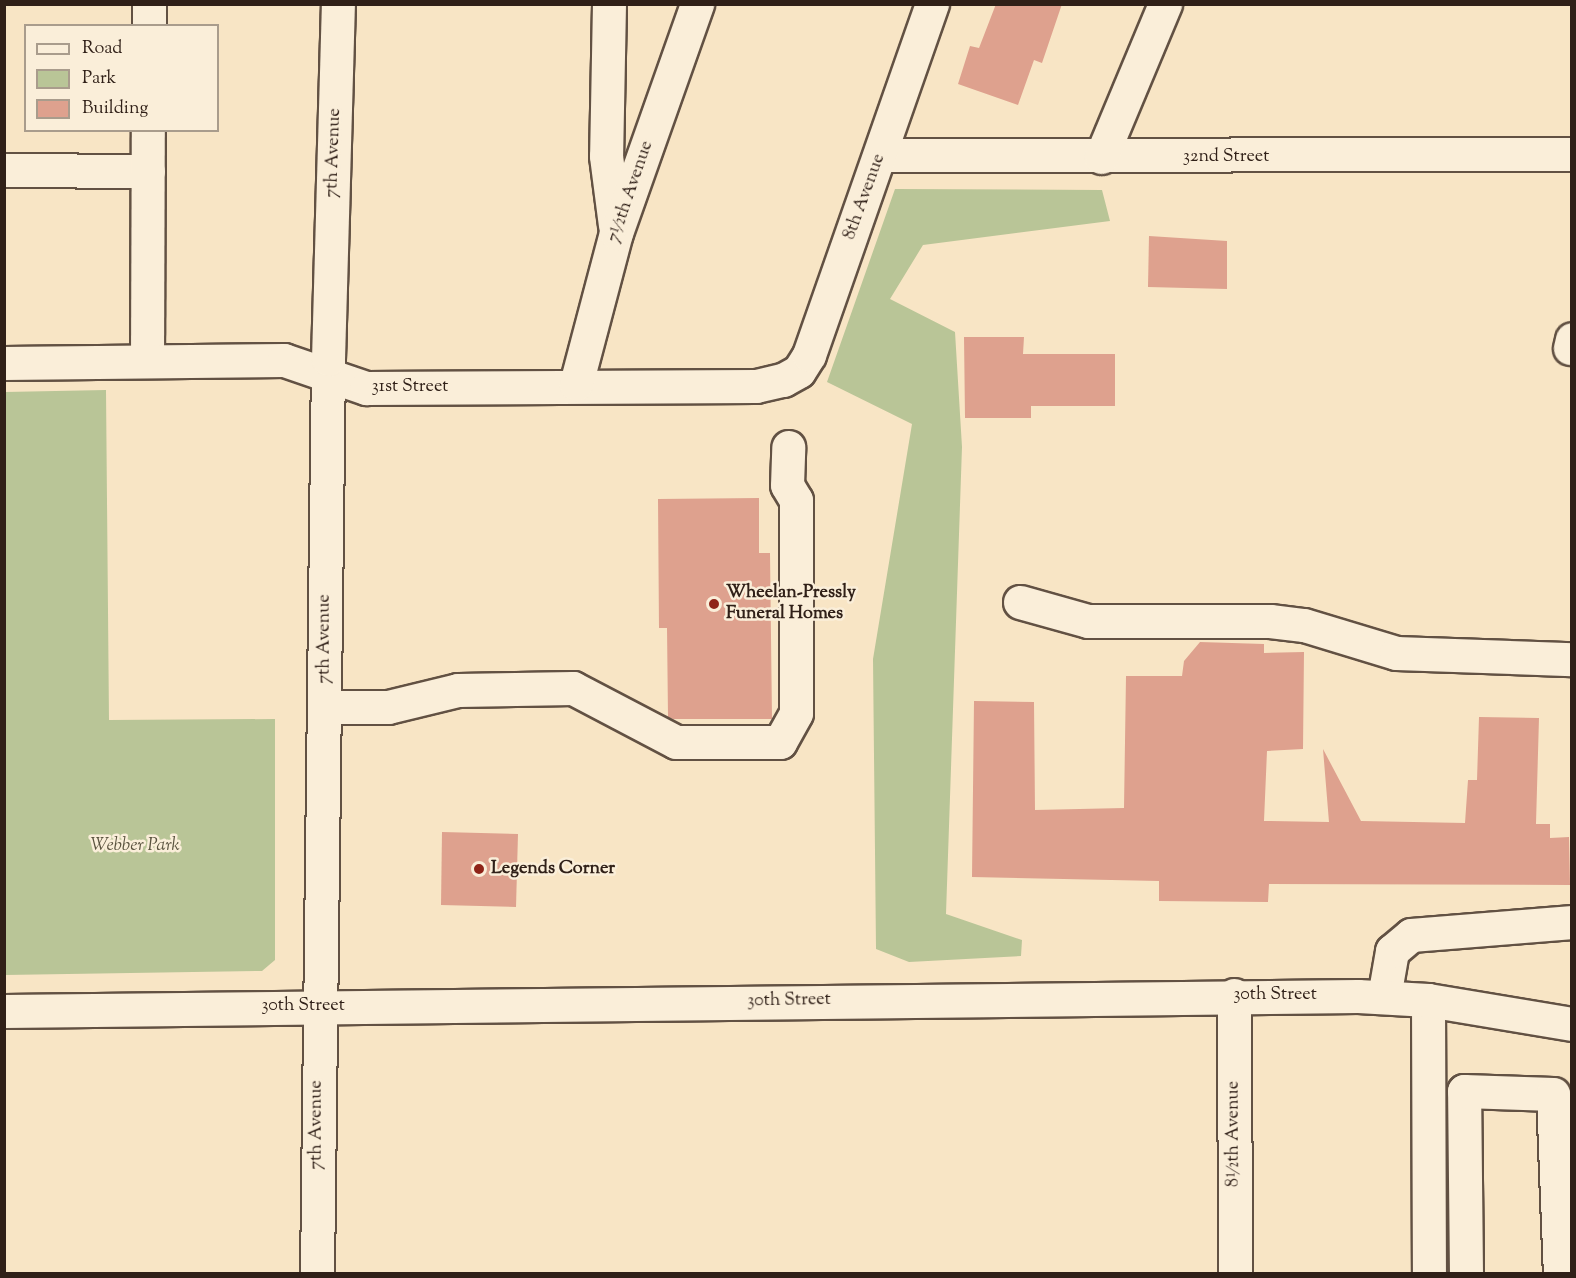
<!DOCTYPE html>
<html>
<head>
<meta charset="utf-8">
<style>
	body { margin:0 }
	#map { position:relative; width:1576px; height:1278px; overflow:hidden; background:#f8e5c5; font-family:"Sorts Mill Goudy",serif }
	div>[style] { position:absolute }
	.green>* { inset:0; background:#b9c597 }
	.building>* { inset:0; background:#dea18e }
	.roads { filter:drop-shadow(2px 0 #625143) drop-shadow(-2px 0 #625143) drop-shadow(0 2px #625143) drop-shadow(0 -2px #625143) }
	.minor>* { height:33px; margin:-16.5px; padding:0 16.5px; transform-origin:16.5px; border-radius:16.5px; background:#faeed9 }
	.dots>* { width:16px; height:16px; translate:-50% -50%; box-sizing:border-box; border:3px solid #faeed9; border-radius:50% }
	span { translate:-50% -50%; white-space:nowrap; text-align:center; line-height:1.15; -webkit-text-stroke:5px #faeed9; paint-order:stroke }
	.street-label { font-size:18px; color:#302018 }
	.poi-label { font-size:18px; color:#302018; font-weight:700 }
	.left { translate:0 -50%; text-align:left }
	.park-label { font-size:18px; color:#59523e; font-style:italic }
	.frame { position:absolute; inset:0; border:6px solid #302018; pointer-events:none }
	.legend { position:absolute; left:24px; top:24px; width:195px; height:108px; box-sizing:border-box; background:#faeed9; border:2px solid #a99c8c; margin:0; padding:8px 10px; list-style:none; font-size:18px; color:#302018 }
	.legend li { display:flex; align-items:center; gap:12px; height:30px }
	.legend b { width:30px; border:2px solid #a99c8c }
</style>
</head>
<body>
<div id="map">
	<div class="green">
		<i style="clip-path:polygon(895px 189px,1102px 190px,1110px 221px,923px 245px,890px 299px,955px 332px,962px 447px,946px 914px,1022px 940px,1021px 956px,909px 962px,876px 949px,873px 659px,912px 424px,827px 382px)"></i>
		<i style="clip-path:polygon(106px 390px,109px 720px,275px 719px,275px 960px,262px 971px,5px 975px,5px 392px)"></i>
	</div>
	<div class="building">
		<i style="clip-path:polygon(996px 4px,1062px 4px,1042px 63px,1034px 60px,1018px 105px,958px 84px,970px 46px,979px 48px)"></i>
		<i style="clip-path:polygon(1149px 236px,1227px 241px,1227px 289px,1148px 287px)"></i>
		<i style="clip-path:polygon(964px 337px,1024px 337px,1023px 354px,1115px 354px,1115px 406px,1031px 406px,1031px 418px,965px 418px)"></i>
		<i style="clip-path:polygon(759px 498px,759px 553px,770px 553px,772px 719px,673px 719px,668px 717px,667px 628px,659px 628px,658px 499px)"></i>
		<i style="clip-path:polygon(1200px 642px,1264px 644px,1264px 653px,1304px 652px,1303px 749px,1267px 751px,1264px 821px,1329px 822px,1323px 749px,1361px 821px,1465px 823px,1468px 780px,1477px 780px,1479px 717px,1539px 718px,1536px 824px,1550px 824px,1550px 838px,1569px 837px,1570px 885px,1269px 884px,1268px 902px,1159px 901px,1159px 881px,972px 877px,974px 701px,1034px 702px,1035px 810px,1124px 808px,1126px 676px,1182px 676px,1184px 661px)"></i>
		<i style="clip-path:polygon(442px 832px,518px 834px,516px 907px,441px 905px)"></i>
	</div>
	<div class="roads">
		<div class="minor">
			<i style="left:609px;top:4px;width:152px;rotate:91.1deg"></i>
			<i style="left:606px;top:156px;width:70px;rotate:82.6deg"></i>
			<i style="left:149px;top:26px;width:22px;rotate:-90deg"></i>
			<i style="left:880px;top:155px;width:692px;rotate:-0.08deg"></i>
			<i style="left:1101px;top:157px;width:166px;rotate:-67.3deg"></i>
			<i style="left:4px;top:170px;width:144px;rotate:0.4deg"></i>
			<i style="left:1570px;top:348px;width:9px;rotate:-77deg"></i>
			<i style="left:147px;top:361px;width:231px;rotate:-89.8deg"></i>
			<i style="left:4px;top:363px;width:280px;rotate:-0.6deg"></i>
			<i style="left:284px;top:360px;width:87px;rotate:18.9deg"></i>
			<i style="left:366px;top:388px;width:390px;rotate:-0.3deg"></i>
			<i style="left:756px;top:386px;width:28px;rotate:-13deg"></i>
			<i style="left:783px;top:380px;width:18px;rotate:-29deg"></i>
			<i style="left:799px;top:371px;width:19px;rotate:-58deg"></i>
			<i style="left:809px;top:355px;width:372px;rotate:-70.7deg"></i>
			<i style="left:576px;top:384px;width:156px;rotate:-75.2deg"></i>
			<i style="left:616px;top:233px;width:243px;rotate:-70.5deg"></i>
			<i style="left:1020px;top:602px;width:71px;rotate:15.6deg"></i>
			<i style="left:1088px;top:621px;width:182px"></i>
			<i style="left:1270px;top:621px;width:34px;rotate:7deg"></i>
			<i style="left:1304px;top:625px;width:96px;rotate:16.9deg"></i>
			<i style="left:1396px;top:653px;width:176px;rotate:2deg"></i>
			<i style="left:325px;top:707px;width:63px"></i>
			<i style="left:388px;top:707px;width:72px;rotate:-13.7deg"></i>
			<i style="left:458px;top:690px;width:115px;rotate:-1deg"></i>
			<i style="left:573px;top:688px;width:116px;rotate:27.7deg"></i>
			<i style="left:676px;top:742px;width:104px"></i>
			<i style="left:780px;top:742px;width:33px;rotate:-61deg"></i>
			<i style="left:796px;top:713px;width:213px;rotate:-90deg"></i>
			<i style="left:796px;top:500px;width:17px;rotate:-121deg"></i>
			<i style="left:787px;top:485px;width:38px;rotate:-88deg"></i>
			<i style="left:1234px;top:995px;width:279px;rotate:89.8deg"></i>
			<i style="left:1384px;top:997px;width:47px;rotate:-80.1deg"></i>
			<i style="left:1392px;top:951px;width:25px;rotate:-40deg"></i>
			<i style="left:1411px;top:935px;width:162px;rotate:-4.6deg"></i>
			<i style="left:1428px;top:1000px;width:274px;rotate:89.8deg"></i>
			<i style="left:4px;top:1011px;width:1354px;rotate:-0.63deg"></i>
			<i style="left:1358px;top:996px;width:70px;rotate:3.3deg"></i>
			<i style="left:1428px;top:1000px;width:146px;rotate:9.5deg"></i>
			<i style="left:317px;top:1274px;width:915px;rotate:-89.31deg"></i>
			<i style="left:328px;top:359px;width:355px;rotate:-88.4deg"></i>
			<i style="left:1466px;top:1274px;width:183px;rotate:-90.6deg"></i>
			<i style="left:1464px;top:1091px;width:89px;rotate:1.9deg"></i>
			<i style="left:1553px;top:1094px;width:180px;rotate:87.8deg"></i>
		</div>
	</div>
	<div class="dots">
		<i style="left:714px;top:604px;background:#8f2418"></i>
		<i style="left:479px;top:869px;background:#8f2418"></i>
	</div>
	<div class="street-label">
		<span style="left:334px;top:153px;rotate:-88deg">7th Avenue</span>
		<span style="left:1226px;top:157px">32nd Street</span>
		<span style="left:631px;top:192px;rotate:-71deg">7½th Avenue</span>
		<span style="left:865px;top:197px;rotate:-70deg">8th Avenue</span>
		<span style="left:410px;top:387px">31st Street</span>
		<span style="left:325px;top:639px;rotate:-90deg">7th Avenue</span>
		<span style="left:1275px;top:995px">30th Street</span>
		<span style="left:789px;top:1001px;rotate:-1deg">30th Street</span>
		<span style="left:303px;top:1006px">30th Street</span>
		<span style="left:317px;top:1125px;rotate:-90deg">7th Avenue</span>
		<span style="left:1234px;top:1134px;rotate:-90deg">8½th Avenue</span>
	</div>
	<div class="poi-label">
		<span class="left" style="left:726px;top:604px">Wheelan-Pressly<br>Funeral Homes</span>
		<span class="left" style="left:491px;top:869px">Legends Corner</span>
	</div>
	<div class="park-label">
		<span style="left:135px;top:846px">Webber Park</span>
	</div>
	<div class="frame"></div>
	<ul class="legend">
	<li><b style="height:8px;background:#faeed9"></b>Road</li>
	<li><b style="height:16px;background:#b9c597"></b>Park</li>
	<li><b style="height:16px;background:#dea18e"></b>Building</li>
	</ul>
</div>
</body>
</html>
